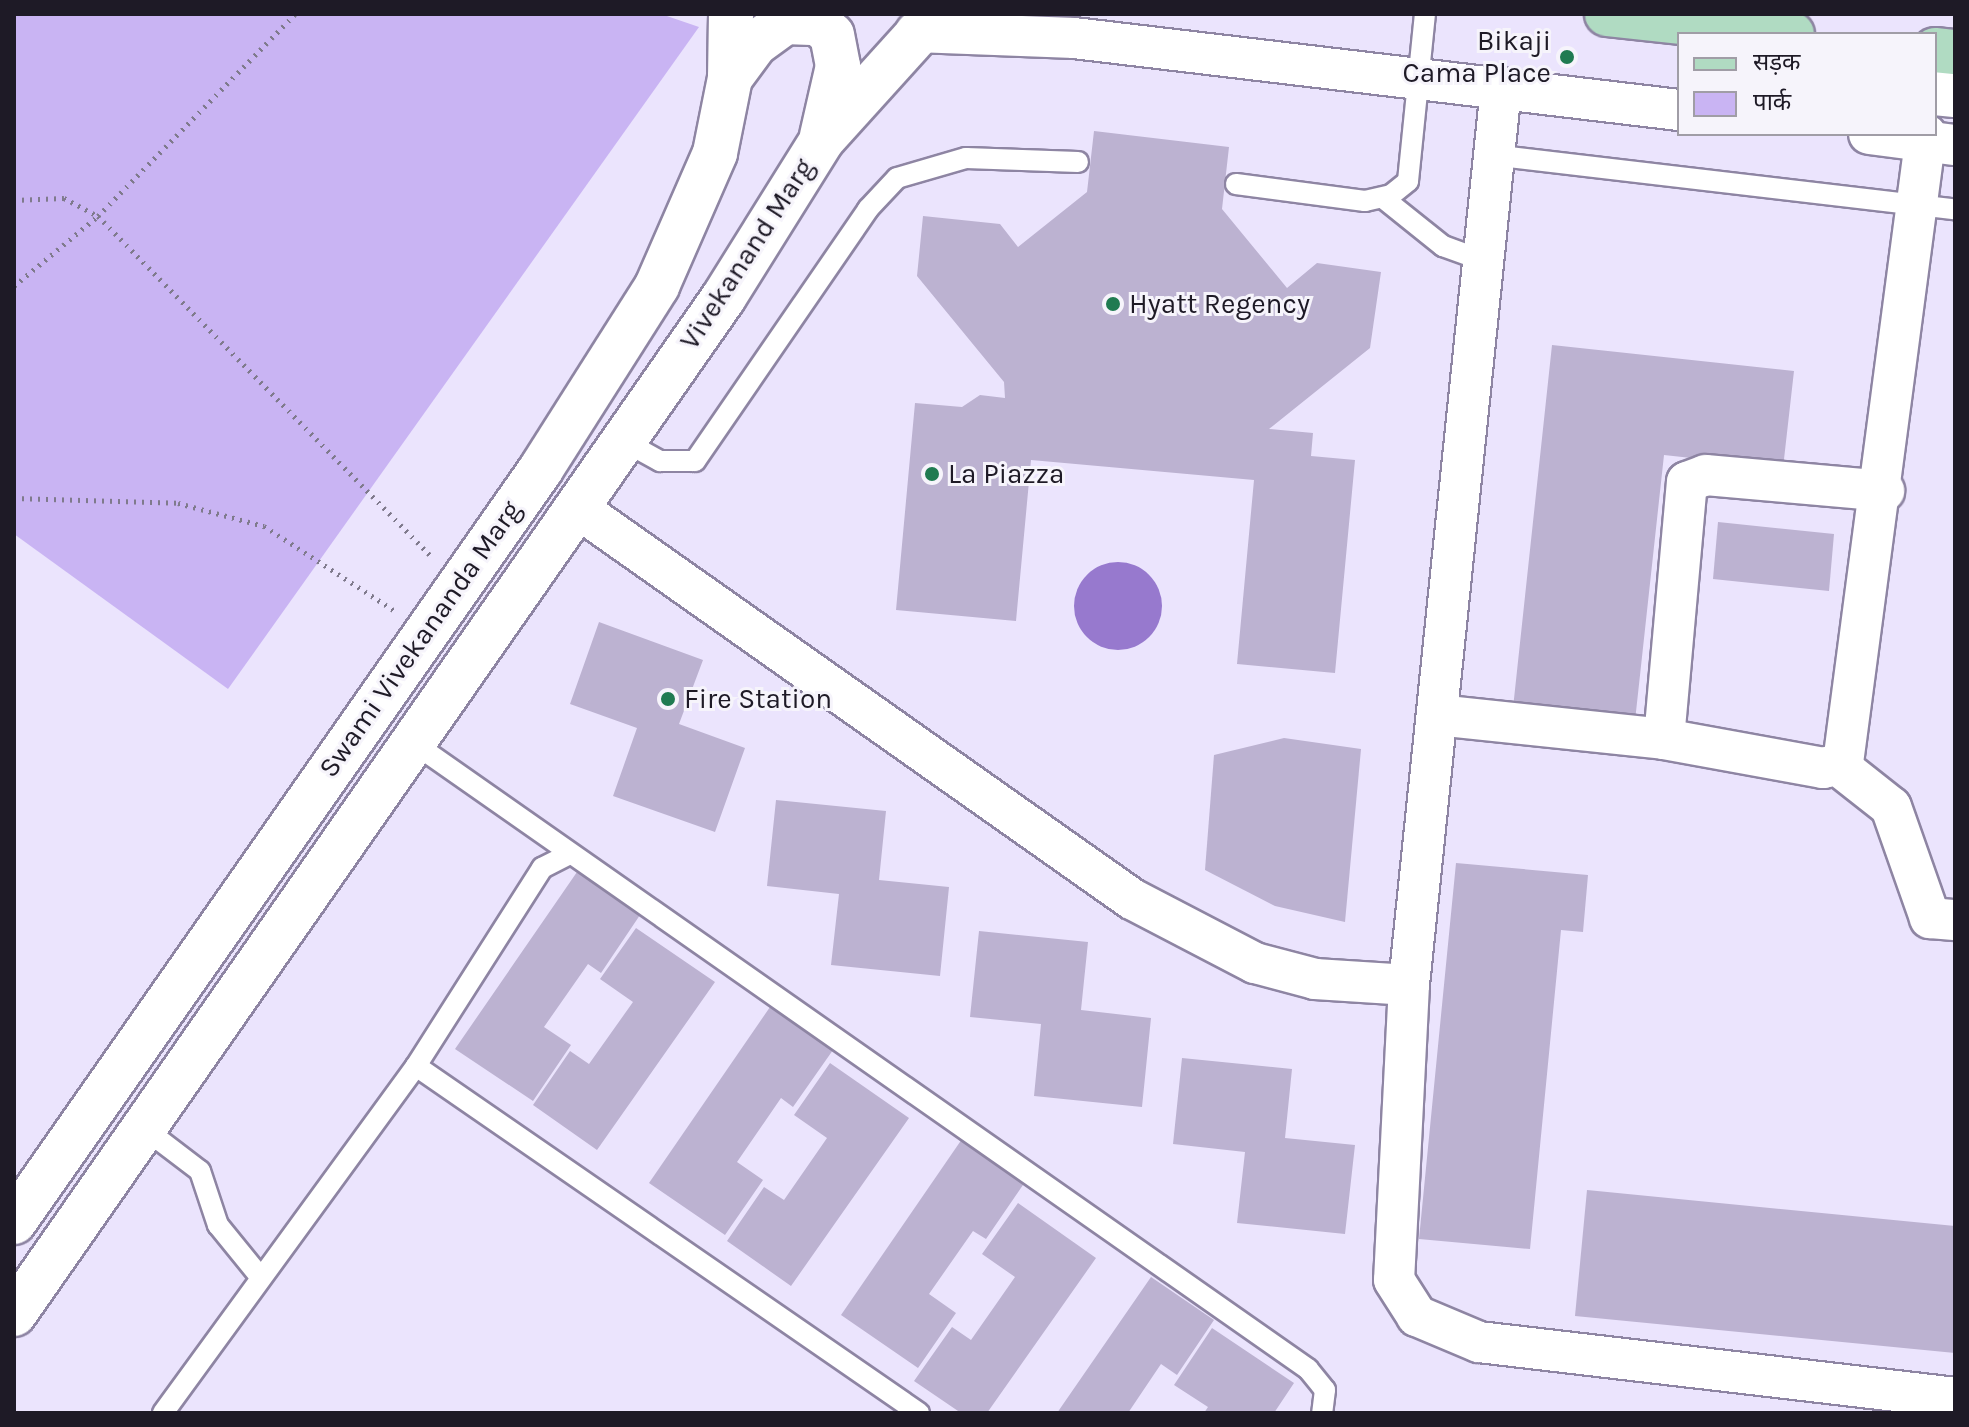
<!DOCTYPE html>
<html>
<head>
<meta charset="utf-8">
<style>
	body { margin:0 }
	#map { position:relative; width:1969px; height:1427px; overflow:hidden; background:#ebe4fd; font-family:Karla,"Noto Sans Devanagari",sans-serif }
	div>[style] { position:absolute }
	.green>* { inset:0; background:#c9b4f3 }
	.water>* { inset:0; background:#9779ce }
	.round { border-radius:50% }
	.building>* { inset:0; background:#bcb2d1 }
	.path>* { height:5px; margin-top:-2.5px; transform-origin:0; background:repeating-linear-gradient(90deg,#7f7a8c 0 2px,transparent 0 8px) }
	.roads { filter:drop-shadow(2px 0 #8e85a3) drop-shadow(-2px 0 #8e85a3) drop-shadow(0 2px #8e85a3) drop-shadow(0 -2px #8e85a3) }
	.service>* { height:20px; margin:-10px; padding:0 10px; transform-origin:10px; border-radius:10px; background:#fff }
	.minor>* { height:40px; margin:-20px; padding:0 20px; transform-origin:20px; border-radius:20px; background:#fff }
	.tertiary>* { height:44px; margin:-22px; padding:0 22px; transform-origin:22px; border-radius:22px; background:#fff }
	.primary>* { height:44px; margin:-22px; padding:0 22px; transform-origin:22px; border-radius:22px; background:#b0dbc2 }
	.dots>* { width:22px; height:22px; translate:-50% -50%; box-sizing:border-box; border:4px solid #f6f4fb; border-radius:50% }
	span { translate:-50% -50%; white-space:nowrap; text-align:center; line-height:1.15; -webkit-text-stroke:6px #f6f4fb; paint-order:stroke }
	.poi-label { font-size:28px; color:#1e1a26 }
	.right { translate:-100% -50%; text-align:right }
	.left { translate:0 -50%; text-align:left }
	.street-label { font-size:28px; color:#1e1a26 }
	.frame { position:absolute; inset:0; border:16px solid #1e1a26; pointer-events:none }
	.legend { position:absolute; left:1677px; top:32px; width:260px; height:104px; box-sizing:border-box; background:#f6f4fb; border:2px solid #a09da6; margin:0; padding:10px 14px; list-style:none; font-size:24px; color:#1e1a26 }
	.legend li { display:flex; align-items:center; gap:16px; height:40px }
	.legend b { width:40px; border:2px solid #a09da6 }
</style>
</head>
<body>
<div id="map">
	<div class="green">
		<i style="clip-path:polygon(14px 14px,661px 14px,699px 27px,228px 689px,14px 534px)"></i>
	</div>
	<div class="water">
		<i class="round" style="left:1074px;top:562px;width:88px;height:88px"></i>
	</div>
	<div class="building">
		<i style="clip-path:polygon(1094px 131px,1229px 147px,1222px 209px,1287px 288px,1317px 263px,1381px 272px,1370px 348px,1269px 429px,1313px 433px,1311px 456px,1355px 460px,1335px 673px,1237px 664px,1254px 480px,1031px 460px,1016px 621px,896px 610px,915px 403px,962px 407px,980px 395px,1005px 398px,1004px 382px,917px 276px,923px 216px,1000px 224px,1018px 247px,1087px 192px)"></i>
		<i style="clip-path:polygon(1552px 345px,1794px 371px,1783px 468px,1664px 455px,1635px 721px,1513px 708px)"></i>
		<i style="clip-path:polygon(1718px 522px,1834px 534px,1829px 591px,1713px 579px)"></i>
		<i style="clip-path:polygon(599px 622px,703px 660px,679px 724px,745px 748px,715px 832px,613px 796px,637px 728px,570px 704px)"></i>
		<i style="clip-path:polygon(1284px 738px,1361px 749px,1345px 922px,1275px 906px,1205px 870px,1214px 755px)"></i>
		<i style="clip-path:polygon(776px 800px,886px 811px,879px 880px,949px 887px,940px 976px,831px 965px,839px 894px,767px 886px)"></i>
		<i style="clip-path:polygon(1456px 863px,1588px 875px,1583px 932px,1561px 930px,1530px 1249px,1419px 1239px)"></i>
		<i style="clip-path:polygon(577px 872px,640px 915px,601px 973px,588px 964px,544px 1027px,571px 1045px,533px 1101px,455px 1049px)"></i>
		<i style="clip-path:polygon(636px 928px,715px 982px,597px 1150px,533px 1105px,570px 1051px,589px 1064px,633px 1002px,600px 979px)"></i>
		<i style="clip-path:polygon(979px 931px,1088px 942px,1081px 1010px,1151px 1018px,1142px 1107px,1034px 1096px,1041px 1024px,970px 1017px)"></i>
		<i style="clip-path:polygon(770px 1007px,833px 1050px,793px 1107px,781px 1098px,737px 1162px,763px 1180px,725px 1235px,649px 1183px)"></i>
		<i style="clip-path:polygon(1182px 1058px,1292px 1069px,1285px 1138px,1355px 1145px,1345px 1234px,1237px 1223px,1245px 1152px,1173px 1144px)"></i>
		<i style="clip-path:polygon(830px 1063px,909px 1118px,791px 1286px,727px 1241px,764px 1187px,784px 1200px,827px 1138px,794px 1115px)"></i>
		<i style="clip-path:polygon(962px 1139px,1025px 1182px,986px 1239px,973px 1231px,929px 1294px,956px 1313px,918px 1368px,841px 1315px)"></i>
		<i style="clip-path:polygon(1587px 1190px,1955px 1226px,1955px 1353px,1575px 1316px)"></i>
		<i style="clip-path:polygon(1018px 1203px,1096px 1258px,987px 1413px,961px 1413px,914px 1381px,952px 1327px,971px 1340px,1015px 1277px,982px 1254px)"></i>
		<i style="clip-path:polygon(1151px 1277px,1214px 1320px,1177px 1375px,1161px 1364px,1128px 1413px,1057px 1413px)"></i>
		<i style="clip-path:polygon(1212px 1328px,1294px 1383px,1274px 1413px,1204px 1413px,1208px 1407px,1174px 1385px)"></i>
	</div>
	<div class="path">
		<i style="left:14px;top:200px;width:50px;rotate:-2.3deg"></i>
		<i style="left:64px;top:198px;width:38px;rotate:28deg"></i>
		<i style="left:98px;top:216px;width:479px;rotate:45.6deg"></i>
		<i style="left:14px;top:286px;width:109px;rotate:-39.8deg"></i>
		<i style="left:98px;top:216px;width:282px;rotate:-45.7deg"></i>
		<i style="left:14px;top:498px;width:164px;rotate:1.7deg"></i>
		<i style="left:178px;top:503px;width:89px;rotate:15deg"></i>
		<i style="left:264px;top:526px;width:156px;rotate:33deg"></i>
	</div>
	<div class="roads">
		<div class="service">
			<i style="left:1492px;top:155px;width:466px;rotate:6.7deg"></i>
			<i style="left:1236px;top:184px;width:130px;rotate:7.5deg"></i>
			<i style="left:1365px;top:201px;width:27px;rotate:-13deg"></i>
			<i style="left:1391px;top:195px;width:22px;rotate:-39deg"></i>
			<i style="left:1408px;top:181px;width:168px;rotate:-84.2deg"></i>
			<i style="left:1383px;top:198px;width:77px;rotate:38.7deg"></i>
			<i style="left:1443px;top:246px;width:37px;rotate:20deg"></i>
			<i style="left:620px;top:439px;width:46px;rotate:28.8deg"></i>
			<i style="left:660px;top:461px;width:35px"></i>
			<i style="left:695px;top:461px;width:306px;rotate:-55.5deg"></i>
			<i style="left:868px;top:209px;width:42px;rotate:-46.9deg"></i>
			<i style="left:897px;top:178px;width:72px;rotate:-16.2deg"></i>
			<i style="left:966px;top:158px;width:112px;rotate:2deg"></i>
			<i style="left:415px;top:744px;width:1090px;rotate:34.99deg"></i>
			<i style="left:1308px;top:1369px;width:27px;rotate:51deg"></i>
			<i style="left:1325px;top:1390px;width:23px;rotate:97deg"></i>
			<i style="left:416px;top:1066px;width:611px;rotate:34.6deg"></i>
			<i style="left:141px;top:1126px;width:74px;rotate:37.3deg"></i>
			<i style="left:200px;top:1171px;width:57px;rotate:71.6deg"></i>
			<i style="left:218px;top:1225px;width:68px;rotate:50.9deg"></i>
			<i style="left:163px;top:1413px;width:429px;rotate:-53.9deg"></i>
			<i style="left:416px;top:1066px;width:235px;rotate:-57.5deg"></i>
			<i style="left:542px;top:868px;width:28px;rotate:-27deg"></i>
		</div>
		<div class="minor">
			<i style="left:916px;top:32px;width:158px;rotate:2.2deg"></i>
			<i style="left:1074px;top:38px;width:609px;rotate:6.79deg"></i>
			<i style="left:1501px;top:88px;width:902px;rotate:95.86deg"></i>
			<i style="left:1409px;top:985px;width:295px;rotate:92.9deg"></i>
			<i style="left:1394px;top:1280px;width:43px;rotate:57.4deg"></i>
			<i style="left:1417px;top:1316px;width:67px;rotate:22.8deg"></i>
			<i style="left:1479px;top:1342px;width:479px;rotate:6.7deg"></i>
			<i style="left:1869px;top:134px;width:87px;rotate:7.3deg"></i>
			<i style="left:576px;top:507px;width:680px;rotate:35.19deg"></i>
			<i style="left:1132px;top:899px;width:139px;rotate:27.5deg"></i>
			<i style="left:1255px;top:963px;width:62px;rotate:14.9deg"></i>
			<i style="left:1315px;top:979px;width:94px;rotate:3.7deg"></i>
			<i style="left:1437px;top:715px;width:228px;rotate:6deg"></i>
			<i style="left:1664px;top:739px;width:162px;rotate:10.3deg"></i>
			<i style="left:1823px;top:768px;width:21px;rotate:-14deg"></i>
			<i style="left:1843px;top:763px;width:634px;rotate:-82.48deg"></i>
			<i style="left:1664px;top:739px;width:258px;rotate:-84.9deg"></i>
			<i style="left:1687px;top:482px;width:20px;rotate:-20deg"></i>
			<i style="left:1706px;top:475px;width:179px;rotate:5.1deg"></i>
			<i style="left:1839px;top:766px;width:66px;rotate:38.3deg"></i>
			<i style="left:1891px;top:807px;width:118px;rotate:70.6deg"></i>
			<i style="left:1930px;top:918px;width:25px;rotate:5deg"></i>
		</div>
		<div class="tertiary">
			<i style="left:730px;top:78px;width:42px;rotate:-53.7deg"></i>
			<i style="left:755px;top:44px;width:37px;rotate:-36deg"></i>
			<i style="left:785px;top:22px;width:33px;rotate:2deg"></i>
			<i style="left:818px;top:23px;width:18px;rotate:41deg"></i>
			<i style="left:832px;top:35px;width:32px;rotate:79deg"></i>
			<i style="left:838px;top:66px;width:72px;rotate:102.9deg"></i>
			<i style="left:1935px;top:93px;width:20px;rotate:6deg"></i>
			<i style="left:14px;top:1222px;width:919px;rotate:-55.01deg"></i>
			<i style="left:541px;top:469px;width:217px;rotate:-57.6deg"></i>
			<i style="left:657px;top:286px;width:145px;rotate:-66.4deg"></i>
			<i style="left:715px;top:153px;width:76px;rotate:-78.7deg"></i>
			<i style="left:730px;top:78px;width:64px;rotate:-89.1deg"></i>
			<i style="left:14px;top:1314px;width:1240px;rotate:-55.08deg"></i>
			<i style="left:724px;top:297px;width:185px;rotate:-58deg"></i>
			<i style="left:822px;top:140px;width:170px;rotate:-47.9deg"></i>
		</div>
		<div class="primary">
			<i style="left:1607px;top:14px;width:186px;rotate:6.2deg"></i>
			<i style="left:1935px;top:50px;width:20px;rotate:6deg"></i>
		</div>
	</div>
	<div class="dots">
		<i style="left:1567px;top:57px;background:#207b51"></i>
		<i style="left:1113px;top:304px;background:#207b51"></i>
		<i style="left:932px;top:474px;background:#207b51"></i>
		<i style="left:668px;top:699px;background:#207b51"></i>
	</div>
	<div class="poi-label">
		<span class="right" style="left:1551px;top:57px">Bikaji<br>Cama Place</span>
		<span class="left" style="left:1129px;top:304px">Hyatt Regency</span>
		<span class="left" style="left:948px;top:474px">La Piazza</span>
		<span class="left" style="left:684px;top:699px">Fire Station</span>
	</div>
	<div class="street-label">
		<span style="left:747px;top:254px;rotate:-57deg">Vivekanand Marg</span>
		<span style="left:420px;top:639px;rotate:-55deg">Swami Vivekananda Marg</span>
	</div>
	<div class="frame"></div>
	<ul class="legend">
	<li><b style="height:10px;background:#b0dbc2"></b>सड़क</li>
	<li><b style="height:22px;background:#c9b4f3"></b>पार्क</li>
	</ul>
</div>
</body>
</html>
